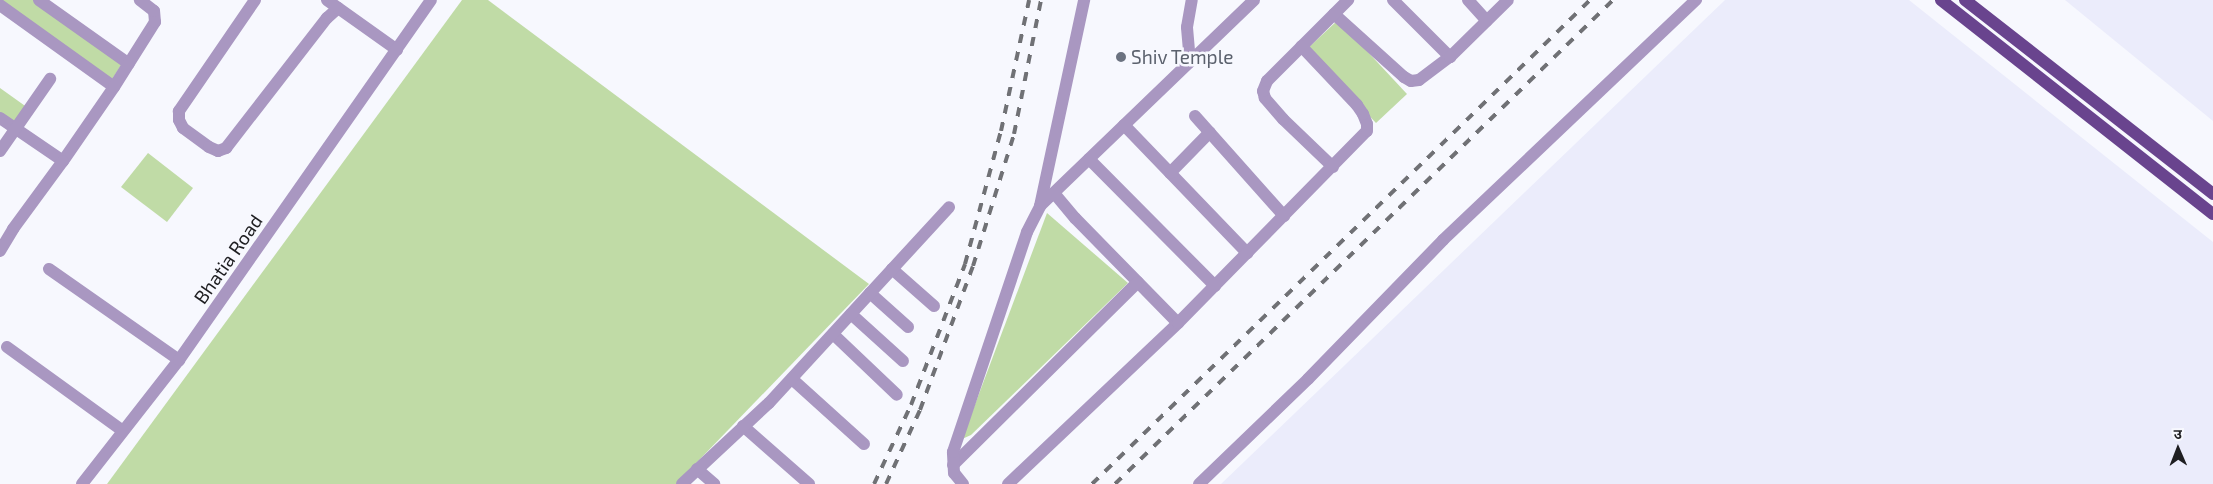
<!DOCTYPE html>
<html>
<head>
<meta charset="utf-8">
<style>
	body { margin:0 }
	#map { position:relative; width:2213px; height:484px; overflow:hidden; background:#f7f8fe; font-family:"Exo 2","Noto Sans Devanagari",sans-serif }
	div>[style] { position:absolute }
	.built>* { inset:0; background:#ebecfb }
	.green>* { inset:0; background:#c0dba6 }
	.minor>* { height:12px; margin:-6px; padding:0 6px; transform-origin:6px; border-radius:6px; background:#a997c1 }
	.major>* { height:12px; margin:-6px; padding:0 6px; transform-origin:6px; border-radius:6px; background:#69448e }
	.rail>* { height:4px; margin-top:-2px; transform-origin:0; background:repeating-linear-gradient(90deg,#707175 0 9px,transparent 0 18px) }
	.dots>* { width:14px; height:14px; translate:-50% -50%; box-sizing:border-box; border:2px solid #f7f8fe; border-radius:50% }
	span { translate:-50% -50%; white-space:nowrap; text-align:center; line-height:1.15; -webkit-text-stroke:5px #f7f8fe; paint-order:stroke }
	.worship-label { font-size:19px; color:#5b616d }
	.left { translate:0 -50%; text-align:left }
	.street-label { font-size:19px; color:#1e1e21 }
	.north { position:absolute; left:2153px; top:424px; width:50px; height:50px; -webkit-text-stroke:4px #f7f8fe; paint-order:stroke; rotate:359deg; font-size:14px; font-weight:700; line-height:20px; text-align:center; color:#1e1e21 }
	.north::after { content:''; display:block; margin:auto; width:18px; height:22px; background:#1e1e21; clip-path:polygon(50% 0,100% 100%,50% 72%,0 100%) }
</style>
</head>
<body>
<div id="map">
	<div class="built">
		<i style="clip-path:polygon(1725px 0,1909px 0,2213px 242px,2213px 484px,1221px 484px)"></i>
		<i style="clip-path:polygon(2065px 0,2213px 0,2213px 121px)"></i>
	</div>
	<div class="green">
		<i style="clip-path:polygon(0 0,36px 0,123px 62px,111px 81px)"></i>
		<i style="clip-path:polygon(462px 0,488px 0,869px 284px,676px 484px,107px 484px)"></i>
		<i style="clip-path:polygon(1338px 20px,1407px 94px,1376px 123px,1307px 49px)"></i>
		<i style="clip-path:polygon(0 88px,28px 108px,15px 125px,0 115px)"></i>
		<i style="clip-path:polygon(148px 153px,193px 188px,167px 222px,121px 187px)"></i>
		<i style="clip-path:polygon(1047px 213px,1128px 283px,971px 435px,962px 439px)"></i>
	</div>
	<div class="minor">
		<i style="left:39px;top:0;width:110px;rotate:35.4deg"></i>
		<i style="left:255px;top:0;width:135px;rotate:124.4deg"></i>
		<i style="left:179px;top:111px;width:9px;rotate:90deg"></i>
		<i style="left:179px;top:120px;width:9px;rotate:63deg"></i>
		<i style="left:183px;top:128px;width:32px;rotate:36deg"></i>
		<i style="left:209px;top:147px;width:10px;rotate:24deg"></i>
		<i style="left:218px;top:151px;width:9px;rotate:-21deg"></i>
		<i style="left:226px;top:148px;width:165px;rotate:-52.2deg"></i>
		<i style="left:327px;top:18px;width:15px;rotate:-42deg"></i>
		<i style="left:327px;top:0;width:86px;rotate:35.5deg"></i>
		<i style="left:1393px;top:0;width:81px;rotate:45deg"></i>
		<i style="left:1468px;top:0;width:28px;rotate:48deg"></i>
		<i style="left:0;top:5px;width:140px;rotate:35.7deg"></i>
		<i style="left:1334px;top:14px;width:94px;rotate:42deg"></i>
		<i style="left:1404px;top:77px;width:8px;rotate:30deg"></i>
		<i style="left:1411px;top:81px;width:8px;rotate:-7deg"></i>
		<i style="left:1419px;top:80px;width:39px;rotate:-37deg"></i>
		<i style="left:1450px;top:57px;width:81px;rotate:-44.5deg"></i>
		<i style="left:1190px;top:62px;width:35px;rotate:-95deg"></i>
		<i style="left:1187px;top:27px;width:27px;rotate:-80deg"></i>
		<i style="left:1195px;top:116px;width:134px;rotate:48.3deg"></i>
		<i style="left:0;top:118px;width:76px;rotate:34.3deg"></i>
		<i style="left:63px;top:161px;width:90px;rotate:-55.4deg"></i>
		<i style="left:114px;top:87px;width:77px;rotate:-57.8deg"></i>
		<i style="left:155px;top:22px;width:11px;rotate:-95deg"></i>
		<i style="left:154px;top:11px;width:18px;rotate:-142deg"></i>
		<i style="left:1124px;top:125px;width:178px;rotate:46.1deg"></i>
		<i style="left:0;top:151px;width:88px;rotate:-55.2deg"></i>
		<i style="left:1089px;top:159px;width:179px;rotate:45.2deg"></i>
		<i style="left:1333px;top:167px;width:69px;rotate:-136.2deg"></i>
		<i style="left:1283px;top:119px;width:28px;rotate:-131deg"></i>
		<i style="left:1265px;top:98px;width:7px;rotate:-106deg"></i>
		<i style="left:1263px;top:91px;width:11px;rotate:-68deg"></i>
		<i style="left:1267px;top:81px;width:115px;rotate:-45deg"></i>
		<i style="left:1170px;top:173px;width:57px;rotate:-45.7deg"></i>
		<i style="left:1054px;top:193px;width:33px;rotate:50deg"></i>
		<i style="left:1075px;top:218px;width:147px;rotate:45.6deg"></i>
		<i style="left:1040px;top:206px;width:211px;rotate:-77.9deg"></i>
		<i style="left:0;top:251px;width:26px;rotate:-59deg"></i>
		<i style="left:13px;top:229px;width:84px;rotate:-53.7deg"></i>
		<i style="left:49px;top:269px;width:159px;rotate:35deg"></i>
		<i style="left:892px;top:269px;width:56px;rotate:41.4deg"></i>
		<i style="left:870px;top:293px;width:51px;rotate:41.8deg"></i>
		<i style="left:851px;top:314px;width:70px;rotate:42.1deg"></i>
		<i style="left:833px;top:334px;width:88px;rotate:43.6deg"></i>
		<i style="left:7px;top:347px;width:143px;rotate:35.9deg"></i>
		<i style="left:792px;top:379px;width:97px;rotate:42.1deg"></i>
		<i style="left:743px;top:426px;width:88px;rotate:41.3deg"></i>
		<i style="left:953px;top:465px;width:260px;rotate:-44.7deg"></i>
		<i style="left:697px;top:469px;width:23px;rotate:41deg"></i>
		<i style="left:82px;top:484px;width:157px;rotate:-52deg"></i>
		<i style="left:179px;top:360px;width:439px;rotate:-55deg"></i>
		<i style="left:682px;top:484px;width:119px;rotate:-43deg"></i>
		<i style="left:769px;top:403px;width:266px;rotate:-47.4deg"></i>
		<i style="left:963px;top:484px;width:14px;rotate:-129deg"></i>
		<i style="left:954px;top:473px;width:21px;rotate:-93deg"></i>
		<i style="left:953px;top:452px;width:232px;rotate:-71.4deg"></i>
		<i style="left:1027px;top:232px;width:29px;rotate:-63deg"></i>
		<i style="left:1040px;top:206px;width:297px;rotate:-43.9deg"></i>
		<i style="left:1008px;top:484px;width:234px;rotate:-43.4deg"></i>
		<i style="left:1178px;top:323px;width:269px;rotate:-45.5deg"></i>
		<i style="left:1367px;top:131px;width:7px;rotate:-90deg"></i>
		<i style="left:1367px;top:124px;width:11px;rotate:-112deg"></i>
		<i style="left:1363px;top:114px;width:11px;rotate:-124deg"></i>
		<i style="left:1357px;top:105px;width:81px;rotate:-133.5deg"></i>
		<i style="left:1199px;top:484px;width:151px;rotate:-43.9deg"></i>
		<i style="left:1308px;top:379px;width:194px;rotate:-45.8deg"></i>
		<i style="left:1443px;top:240px;width:349px;rotate:-43.5deg"></i>
	</div>
	<div class="major">
		<i style="left:1941px;top:0;width:346px;rotate:38.2deg"></i>
		<i style="left:1965px;top:0;width:315px;rotate:38deg"></i>
	</div>
	<div class="rail">
		<i style="left:874px;top:484px;width:87px;rotate:-64.9deg"></i>
		<i style="left:911px;top:405px;width:151px;rotate:-69deg"></i>
		<i style="left:965px;top:264px;width:138px;rotate:-74.9deg"></i>
		<i style="left:1001px;top:131px;width:134px;rotate:-77.9deg"></i>
		<i style="left:886px;top:484px;width:81px;rotate:-65.3deg"></i>
		<i style="left:920px;top:410px;width:153px;rotate:-69.8deg"></i>
		<i style="left:973px;top:266px;width:138px;rotate:-72.7deg"></i>
		<i style="left:1014px;top:134px;width:137px;rotate:-78.6deg"></i>
		<i style="left:1092px;top:484px;width:694px;rotate:-44.18deg"></i>
		<i style="left:1115px;top:484px;width:694px;rotate:-44.18deg"></i>
	</div>
	<div class="dots">
		<i style="left:1121px;top:57px;background:#6b7280"></i>
	</div>
	<div class="worship-label">
		<span class="left" style="left:1131px;top:57px">Shiv Temple</span>
	</div>
	<div class="street-label">
		<span style="left:228px;top:259px;rotate:-55deg">Bhatia Road</span>
	</div>
	<div class="north">उ</div>
</div>
</body>
</html>
